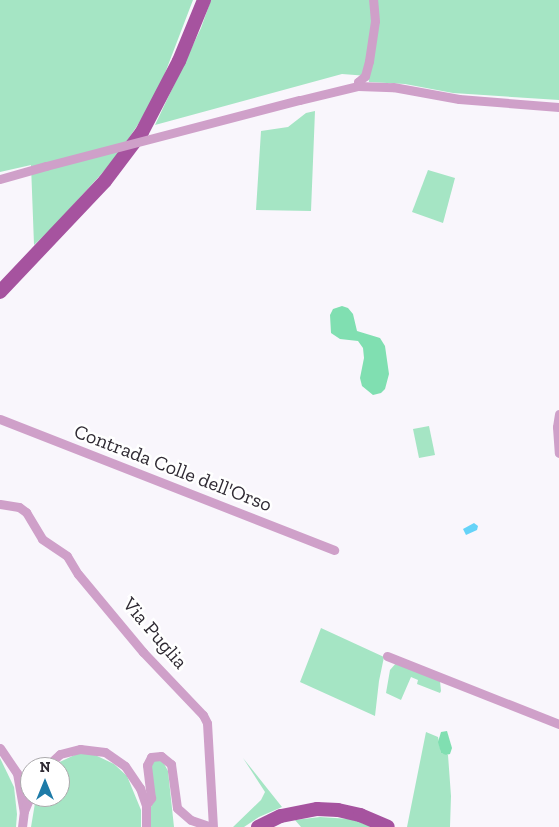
<!DOCTYPE html>
<html>
<head>
<meta charset="utf-8">
<style>
	body { margin:0 }
	#map { position:relative; width:559px; height:827px; overflow:hidden; background:#f9f6fc; font-family:"Zilla Slab",serif }
	div>[style] { position:absolute }
	.green>* { inset:0; background:#a5e5c4 }
	.forest>* { inset:0; background:#80dfb1 }
	.water>* { inset:0; background:#65d3f8 }
	.minor>* { height:9px; margin:-4.5px; padding:0 4.5px; transform-origin:4.5px; border-radius:4.5px; background:#cfa0c9 }
	.primary>* { height:14px; margin:-7px; padding:0 7px; transform-origin:7px; border-radius:7px; background:#a6539f }
	.minor-bridge>* { height:9px; margin:-4.5px; padding:0 4.5px; transform-origin:4.5px; border-radius:4.5px; background:#cfa0c9 }
	span { translate:-50% -50%; white-space:nowrap; text-align:center; line-height:1.15; -webkit-text-stroke:5px #fff; paint-order:stroke }
	.street-label { font-size:20px; color:#2f2a33 }
	.north { position:absolute; left:20px; top:757px; width:50px; height:50px; box-sizing:border-box; background:#fff; border:1px solid #acaaad; border-radius:50%; rotate:0deg; font-size:14px; font-weight:700; line-height:20px; text-align:center; color:#2f2a33 }
	.north::after { content:''; display:block; margin:auto; width:18px; height:22px; background:#1e7ba8; clip-path:polygon(50% 0,100% 100%,50% 72%,0 100%) }
</style>
</head>
<body>
<div id="map">
	<div class="green">
		<i style="clip-path:polygon(0 0,193px 0,157px 94px,137px 126px,114px 160px,54px 226px,34px 245px,31px 165px,0 172px)"></i>
		<i style="clip-path:polygon(211px 0,559px 0,559px 100px,453px 93px,405px 84px,369px 82px,368px 76px,342px 74px,155px 125px,201px 28px)"></i>
		<i style="clip-path:polygon(315px 111px,311px 211px,256px 210px,261px 131px,288px 127px,306px 113px)"></i>
		<i style="clip-path:polygon(428px 170px,455px 178px,443px 223px,412px 212px)"></i>
		<i style="clip-path:polygon(429px 426px,435px 455px,419px 458px,413px 429px)"></i>
		<i style="clip-path:polygon(321px 628px,384px 657px,379px 681px,375px 716px,300px 682px)"></i>
		<i style="clip-path:polygon(397px 662px,440px 681px,441px 691px,440px 693px,417px 684px,418px 680px,411px 677px,401px 700px,386px 693px,390px 670px)"></i>
		<i style="clip-path:polygon(426px 732px,438px 737px,441px 753px,448px 755px,451px 796px,450px 827px,398px 827px,407px 827px)"></i>
		<i style="clip-path:polygon(79px 753px,95px 755px,114px 764px,127px 776px,141px 810px,141px 827px,31px 827px,36px 797px,60px 797px,60px 767px,51px 766px)"></i>
		<i style="clip-path:polygon(0 758px,14px 787px,17px 814px,16px 827px,0 827px)"></i>
		<i style="clip-path:polygon(243px 758px,282px 807px,259px 817px,244px 827px,233px 827px,261px 800px,265px 792px)"></i>
		<i style="clip-path:polygon(156px 760px,162px 760px,168px 771px,174px 827px,150px 827px,150px 810px,155px 796px,150px 769px,151px 763px)"></i>
		<i style="clip-path:polygon(320px 817px,350px 819px,373px 827px,301px 827px,295px 820px)"></i>
	</div>
	<div class="forest">
		<i style="clip-path:polygon(342px 306px,348px 308px,353px 314px,357px 331px,380px 338px,385px 346px,389px 374px,385px 389px,381px 393px,373px 395px,362px 386px,360px 378px,364px 358px,363px 348px,358px 341px,340px 339px,331px 333px,330px 315px,333px 309px)"></i>
		<i style="clip-path:polygon(447px 731px,452px 748px,450px 754px,446px 755px,441px 753px,438px 742px,441px 732px)"></i>
	</div>
	<div class="water">
		<i style="clip-path:polygon(474px 523px,478px 526px,477px 530px,466px 535px,463px 529px)"></i>
	</div>
	<div class="minor">
		<i style="left:358px;top:86px;width:4px;rotate:-90deg"></i>
		<i style="left:358px;top:82px;width:9px;rotate:-41deg"></i>
		<i style="left:365px;top:76px;width:16px;rotate:-75deg"></i>
		<i style="left:369px;top:61px;width:40px;rotate:-81.5deg"></i>
		<i style="left:375px;top:21px;width:21px;rotate:-95deg"></i>
		<i style="left:300px;top:100px;width:60px;rotate:-13.6deg"></i>
		<i style="left:358px;top:86px;width:35px;rotate:2deg"></i>
		<i style="left:393px;top:87px;width:67px;rotate:10.3deg"></i>
		<i style="left:459px;top:99px;width:100px;rotate:4.6deg"></i>
		<i style="left:0;top:179px;width:48px;rotate:-15.8deg"></i>
		<i style="left:559px;top:414px;width:13px;rotate:99deg"></i>
		<i style="left:557px;top:427px;width:26px;rotate:86deg"></i>
		<i style="left:0;top:419px;width:359px;rotate:21.4deg"></i>
		<i style="left:0;top:504px;width:19px;rotate:9deg"></i>
		<i style="left:19px;top:507px;width:9px;rotate:36deg"></i>
		<i style="left:26px;top:512px;width:31px;rotate:59deg"></i>
		<i style="left:42px;top:539px;width:30px;rotate:34deg"></i>
		<i style="left:67px;top:556px;width:21px;rotate:59deg"></i>
		<i style="left:78px;top:574px;width:102px;rotate:50.2deg"></i>
		<i style="left:143px;top:652px;width:87px;rotate:46.4deg"></i>
		<i style="left:203px;top:715px;width:9px;rotate:63deg"></i>
		<i style="left:207px;top:723px;width:104px;rotate:86.7deg"></i>
		<i style="left:387px;top:656px;width:185px;rotate:21.6deg"></i>
		<i style="left:0;top:748px;width:30px;rotate:56deg"></i>
		<i style="left:17px;top:773px;width:39px;rotate:80deg"></i>
		<i style="left:46px;top:767px;width:19px;rotate:-43deg"></i>
		<i style="left:60px;top:754px;width:21px;rotate:-14deg"></i>
		<i style="left:80px;top:749px;width:25px;rotate:7deg"></i>
		<i style="left:105px;top:752px;width:24px;rotate:35deg"></i>
		<i style="left:125px;top:766px;width:27px;rotate:56deg"></i>
		<i style="left:140px;top:788px;width:18px;rotate:71deg"></i>
		<i style="left:146px;top:805px;width:22px;rotate:90deg"></i>
		<i style="left:146px;top:805px;width:9px;rotate:-54deg"></i>
		<i style="left:151px;top:798px;width:33px;rotate:-97deg"></i>
		<i style="left:147px;top:765px;width:9px;rotate:-63deg"></i>
		<i style="left:151px;top:757px;width:10px;rotate:-6deg"></i>
		<i style="left:161px;top:756px;width:13px;rotate:39deg"></i>
		<i style="left:171px;top:764px;width:44px;rotate:82.2deg"></i>
		<i style="left:177px;top:808px;width:18px;rotate:41deg"></i>
		<i style="left:191px;top:820px;width:21px;rotate:19deg"></i>
		<i style="left:22px;top:827px;width:16px;rotate:-83deg"></i>
		<i style="left:24px;top:811px;width:15px;rotate:-67deg"></i>
	</div>
	<div class="primary">
		<i style="left:0;top:292px;width:153px;rotate:-46.6deg"></i>
		<i style="left:105px;top:181px;width:61px;rotate:-52.9deg"></i>
		<i style="left:142px;top:132px;width:80px;rotate:-62.5deg"></i>
		<i style="left:179px;top:61px;width:66px;rotate:-67.7deg"></i>
		<i style="left:258px;top:827px;width:25px;rotate:-26deg"></i>
		<i style="left:281px;top:816px;width:37px;rotate:-11deg"></i>
		<i style="left:317px;top:809px;width:21px;rotate:3deg"></i>
		<i style="left:338px;top:810px;width:23px;rotate:13deg"></i>
		<i style="left:360px;top:815px;width:30px;rotate:23deg"></i>
	</div>
	<div class="minor-bridge">
		<i style="left:46px;top:166px;width:262px;rotate:-14.6deg"></i>
	</div>
	<div class="street-label">
		<span style="left:173px;top:468px;rotate:21deg">Contrada Colle dell'Orso</span>
		<span style="left:155px;top:633px;rotate:49deg">Via Puglia</span>
	</div>
	<div class="north">N</div>
</div>
</body>
</html>
